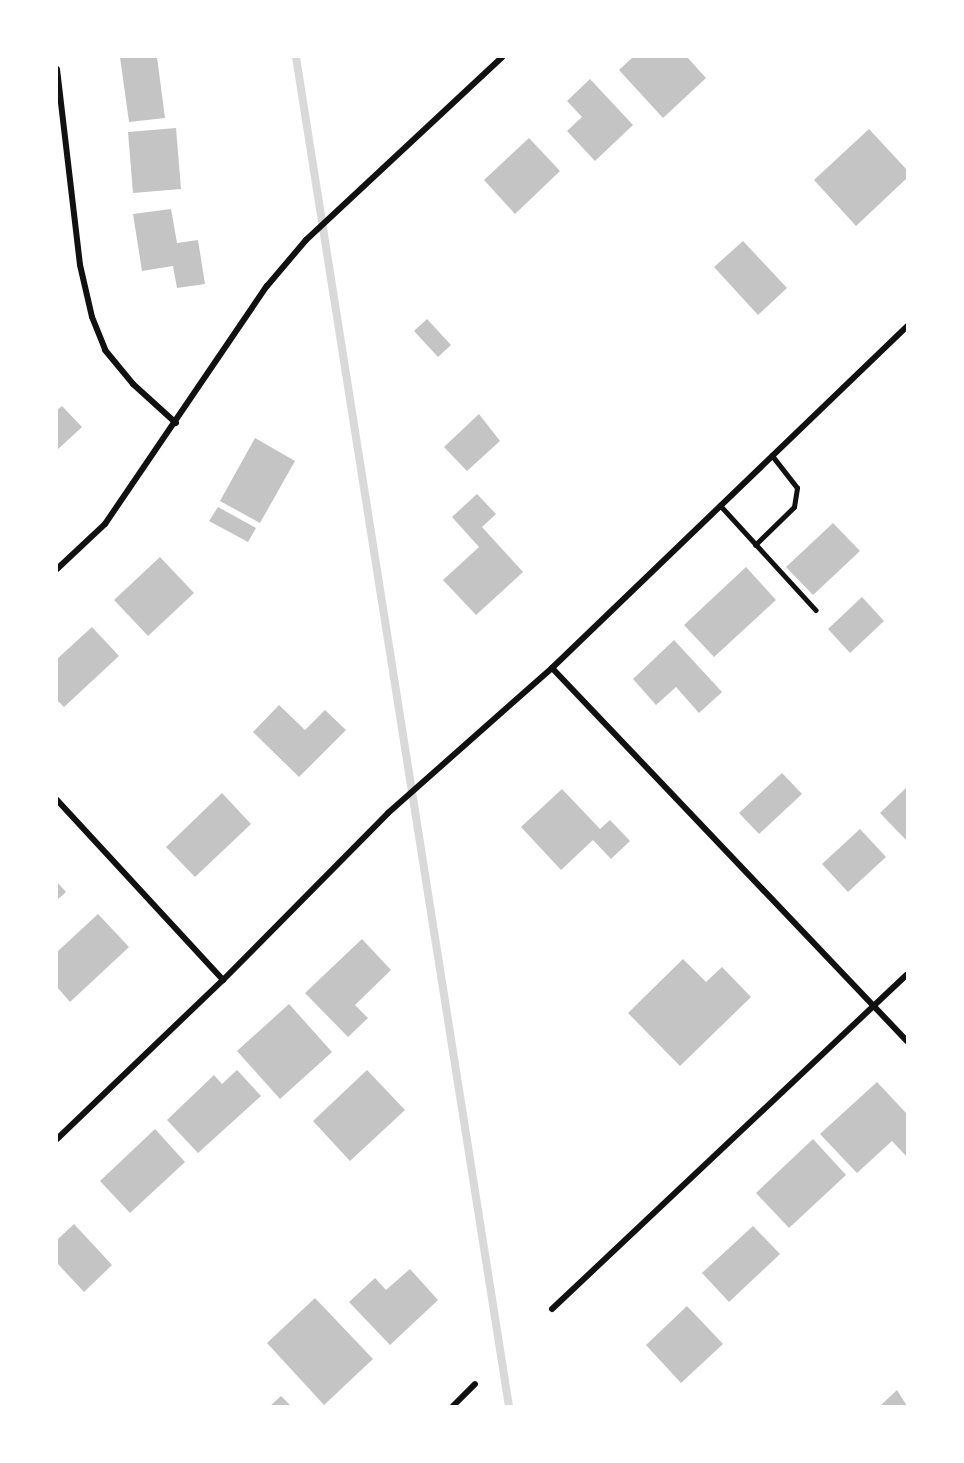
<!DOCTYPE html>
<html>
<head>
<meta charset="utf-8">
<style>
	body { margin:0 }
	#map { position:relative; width:964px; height:1463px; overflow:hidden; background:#fff; font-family:"Asap Condensed",sans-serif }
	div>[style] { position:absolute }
	.stream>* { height:8px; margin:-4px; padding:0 4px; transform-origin:4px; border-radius:4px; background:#d9d9d9 }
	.building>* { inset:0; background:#c4c4c4 }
	.service>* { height:4.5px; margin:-2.25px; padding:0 2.25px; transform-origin:2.25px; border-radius:2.25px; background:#111 }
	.minor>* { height:6px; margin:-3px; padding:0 3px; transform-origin:3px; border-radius:3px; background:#111 }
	span { translate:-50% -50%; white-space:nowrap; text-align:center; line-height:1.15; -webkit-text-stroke:5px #fff; paint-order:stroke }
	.frame { position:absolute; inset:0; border:58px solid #fff; pointer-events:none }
</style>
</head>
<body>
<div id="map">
	<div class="stream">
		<i style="left:296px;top:57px;width:1366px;rotate:81.03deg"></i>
	</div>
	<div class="building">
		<i style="clip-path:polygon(120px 57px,157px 57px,165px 118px,129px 122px)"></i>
		<i style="clip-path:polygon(633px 57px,687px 57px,706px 78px,663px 118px,619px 70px)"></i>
		<i style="clip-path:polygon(590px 79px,633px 125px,595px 161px,567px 131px,582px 117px,567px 101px)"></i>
		<i style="clip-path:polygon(176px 128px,181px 189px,133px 193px,128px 132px)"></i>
		<i style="clip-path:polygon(869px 129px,907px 170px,907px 178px,856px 226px,814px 180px)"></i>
		<i style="clip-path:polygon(529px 138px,560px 171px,515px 214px,484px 180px)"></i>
		<i style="clip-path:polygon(171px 209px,177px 243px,198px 240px,205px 284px,177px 288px,173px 266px,142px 271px,133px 214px)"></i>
		<i style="clip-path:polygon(743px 241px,787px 288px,758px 315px,714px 267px)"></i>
		<i style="clip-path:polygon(427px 319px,451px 345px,438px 357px,414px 331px)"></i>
		<i style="clip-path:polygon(62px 406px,82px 427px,57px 450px,57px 410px)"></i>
		<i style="clip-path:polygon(479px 414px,500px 441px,467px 471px,444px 447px)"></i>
		<i style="clip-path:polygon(255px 438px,295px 461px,260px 523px,220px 501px)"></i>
		<i style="clip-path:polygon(477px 494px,496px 514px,482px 527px,523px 572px,476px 615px,443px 580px,479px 547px,452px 517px)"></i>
		<i style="clip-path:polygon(218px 507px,256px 528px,248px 542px,209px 521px)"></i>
		<i style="clip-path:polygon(833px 523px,860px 551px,813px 595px,786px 567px)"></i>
		<i style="clip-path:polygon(160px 557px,194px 593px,148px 636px,114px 600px)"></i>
		<i style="clip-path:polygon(746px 567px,776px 600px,714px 657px,684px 625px)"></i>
		<i style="clip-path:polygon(862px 597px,884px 621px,850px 653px,828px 629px)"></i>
		<i style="clip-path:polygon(92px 627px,119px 656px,64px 707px,57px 700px,57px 659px)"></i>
		<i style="clip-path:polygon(674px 640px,722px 692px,699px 713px,676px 687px,656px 705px,633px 679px)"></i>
		<i style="clip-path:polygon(279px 705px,305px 730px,325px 710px,346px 730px,299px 777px,253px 732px)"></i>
		<i style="clip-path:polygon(782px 773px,802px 794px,759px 834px,739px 813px)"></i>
		<i style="clip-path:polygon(907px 787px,907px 841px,880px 813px)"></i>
		<i style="clip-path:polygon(562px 789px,600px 829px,610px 820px,630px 841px,611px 859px,593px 840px,561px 870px,521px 827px)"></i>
		<i style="clip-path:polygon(222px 793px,251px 824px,195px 877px,166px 847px)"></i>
		<i style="clip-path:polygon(860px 829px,886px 857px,848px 892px,822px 864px)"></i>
		<i style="clip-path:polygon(57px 882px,66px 892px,57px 900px)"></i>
		<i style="clip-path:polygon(98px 914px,129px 947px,70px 1002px,57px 987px,57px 952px)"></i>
		<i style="clip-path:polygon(362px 939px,391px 970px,355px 1005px,368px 1018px,348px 1037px,305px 993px)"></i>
		<i style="clip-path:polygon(683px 959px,706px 982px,722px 967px,751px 997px,680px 1066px,628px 1013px)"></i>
		<i style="clip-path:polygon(289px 1004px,332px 1052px,280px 1099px,237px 1051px)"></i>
		<i style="clip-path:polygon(237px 1070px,261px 1096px,198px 1153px,167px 1120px,214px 1075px,222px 1084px)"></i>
		<i style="clip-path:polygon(367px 1070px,405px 1110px,350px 1161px,313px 1121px)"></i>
		<i style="clip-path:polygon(877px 1082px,907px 1114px,907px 1157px,892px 1141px,857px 1173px,820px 1134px)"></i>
		<i style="clip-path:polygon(155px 1129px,185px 1162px,130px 1213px,100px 1181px)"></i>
		<i style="clip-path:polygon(813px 1139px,846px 1175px,789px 1228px,756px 1193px)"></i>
		<i style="clip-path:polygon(74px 1224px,112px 1265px,84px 1292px,57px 1263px,57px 1240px)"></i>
		<i style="clip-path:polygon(753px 1226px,780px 1254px,729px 1302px,702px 1273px)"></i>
		<i style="clip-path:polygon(410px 1269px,438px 1300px,390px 1345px,349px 1302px,375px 1278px,386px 1290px)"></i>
		<i style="clip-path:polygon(315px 1298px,373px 1359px,324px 1405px,267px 1343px)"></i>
		<i style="clip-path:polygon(687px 1306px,723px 1344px,681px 1383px,646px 1345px)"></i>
		<i style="clip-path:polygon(897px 1390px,907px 1406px,880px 1406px)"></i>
		<i style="clip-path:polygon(281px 1396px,291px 1406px,270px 1406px)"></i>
	</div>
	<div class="service">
		<i style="left:720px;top:505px;width:142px;rotate:47.6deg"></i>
		<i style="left:755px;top:545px;width:54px;rotate:-44.3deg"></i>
		<i style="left:794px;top:507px;width:19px;rotate:-81deg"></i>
		<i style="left:797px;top:488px;width:41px;rotate:-128deg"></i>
	</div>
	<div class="minor">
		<i style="left:57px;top:69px;width:197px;rotate:83.3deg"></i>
		<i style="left:80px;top:265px;width:53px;rotate:77deg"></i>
		<i style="left:92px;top:317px;width:35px;rotate:68deg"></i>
		<i style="left:105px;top:350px;width:44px;rotate:50.5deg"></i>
		<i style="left:133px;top:384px;width:58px;rotate:42.2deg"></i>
		<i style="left:57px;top:569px;width:66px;rotate:-43.2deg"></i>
		<i style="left:105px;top:524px;width:288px;rotate:-55.8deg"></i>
		<i style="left:267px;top:286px;width:60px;rotate:-49.7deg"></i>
		<i style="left:306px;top:240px;width:268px;rotate:-43deg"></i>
		<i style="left:552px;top:668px;width:515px;rotate:46.42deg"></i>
		<i style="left:57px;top:800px;width:245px;rotate:47.3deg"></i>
		<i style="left:57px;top:1139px;width:230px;rotate:-43.8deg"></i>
		<i style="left:223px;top:980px;width:235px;rotate:-45.3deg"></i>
		<i style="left:388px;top:813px;width:219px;rotate:-41.5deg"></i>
		<i style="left:552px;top:668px;width:493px;rotate:-43.9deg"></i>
		<i style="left:552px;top:1309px;width:487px;rotate:-43.3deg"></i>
		<i style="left:453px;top:1406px;width:31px;rotate:-45deg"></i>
	</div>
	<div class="frame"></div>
</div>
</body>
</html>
